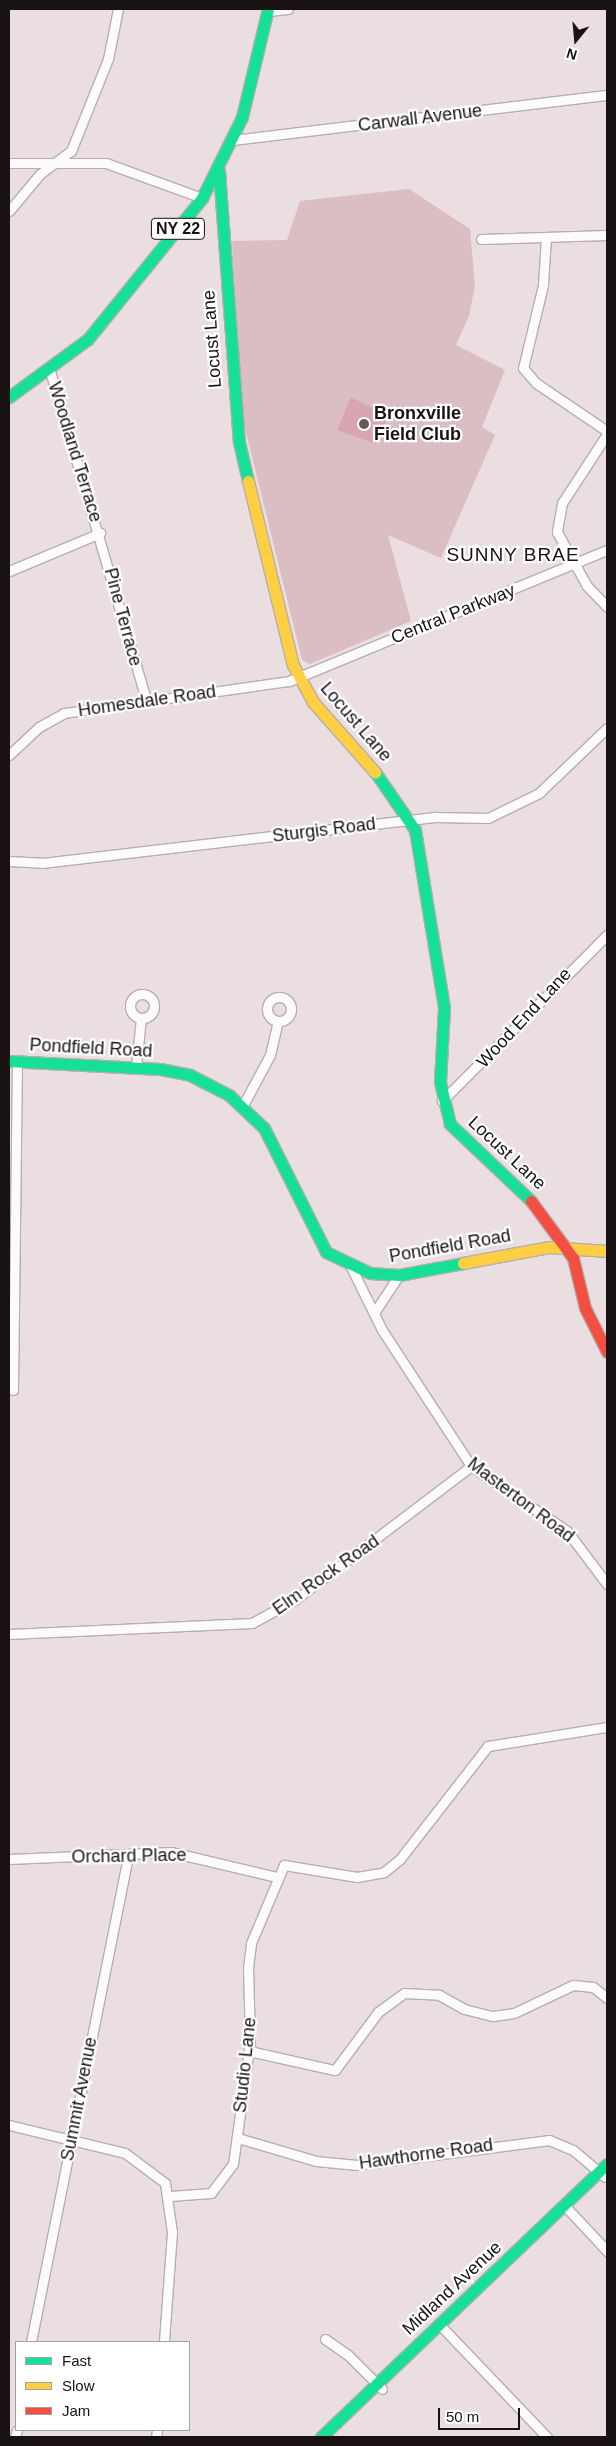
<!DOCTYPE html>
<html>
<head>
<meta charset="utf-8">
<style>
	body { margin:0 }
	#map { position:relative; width:616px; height:2446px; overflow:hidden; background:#eadee1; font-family:Helvetica,sans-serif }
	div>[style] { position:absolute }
	.green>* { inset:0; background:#dabec3 }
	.water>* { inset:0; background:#d8a6b1 }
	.roads { filter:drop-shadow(1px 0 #b6aeb0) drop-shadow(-1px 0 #b6aeb0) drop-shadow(0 1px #b6aeb0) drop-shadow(0 -1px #b6aeb0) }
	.street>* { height:9px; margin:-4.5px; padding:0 4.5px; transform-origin:4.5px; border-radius:4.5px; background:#fcfafa }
	.street>.ring { margin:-4.5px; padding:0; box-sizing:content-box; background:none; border:9px solid #fcfafa; border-radius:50% }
	.fast>* { height:11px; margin:-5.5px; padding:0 5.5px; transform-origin:5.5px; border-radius:5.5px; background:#16e098 }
	.slow>* { height:11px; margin:-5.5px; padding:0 5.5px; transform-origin:5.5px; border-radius:5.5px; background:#ffcf43 }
	.jam>* { height:11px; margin:-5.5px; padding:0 5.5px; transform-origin:5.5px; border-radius:5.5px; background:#f24e42 }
	.dots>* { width:14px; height:14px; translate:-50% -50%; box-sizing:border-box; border:2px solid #fff; border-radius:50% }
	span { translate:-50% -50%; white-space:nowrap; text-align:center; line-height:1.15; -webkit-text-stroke:4.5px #fff; paint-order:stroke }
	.shield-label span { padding:1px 4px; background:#fff; border:1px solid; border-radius:4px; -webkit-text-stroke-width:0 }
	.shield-label { font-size:16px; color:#181213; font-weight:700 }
	.street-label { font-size:18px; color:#181213 }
	.poi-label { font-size:18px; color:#181213; font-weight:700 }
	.left { translate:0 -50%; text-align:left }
	.neighbourhood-label { font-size:19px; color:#181213; letter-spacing:1px }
	.frame { position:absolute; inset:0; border:10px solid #181213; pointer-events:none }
	.legend { position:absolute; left:15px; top:2341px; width:175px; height:90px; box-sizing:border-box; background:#fff; border:1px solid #a3a0a1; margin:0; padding:6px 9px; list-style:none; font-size:15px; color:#181213 }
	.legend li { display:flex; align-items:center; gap:10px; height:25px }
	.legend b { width:25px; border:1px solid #a3a0a1 }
	.north { position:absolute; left:551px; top:15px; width:50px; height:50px; -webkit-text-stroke:4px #fff; paint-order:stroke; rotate:197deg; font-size:14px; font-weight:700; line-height:20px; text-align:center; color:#181213 }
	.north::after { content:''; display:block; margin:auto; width:18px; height:22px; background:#181213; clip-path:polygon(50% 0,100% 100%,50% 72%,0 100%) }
	.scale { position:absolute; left:438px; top:2408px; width:82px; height:22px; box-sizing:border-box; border:2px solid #181213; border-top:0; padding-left:6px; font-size:15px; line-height:18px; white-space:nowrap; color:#181213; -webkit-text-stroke:4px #fff; paint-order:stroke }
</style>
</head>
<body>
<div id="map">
	<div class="green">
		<i style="clip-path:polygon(409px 189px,470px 229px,475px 285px,469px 316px,456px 345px,505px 370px,482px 427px,495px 435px,441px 558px,388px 535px,411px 621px,310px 664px,302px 660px,243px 420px,232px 241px,287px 240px,300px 201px)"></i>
	</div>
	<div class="water">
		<i style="clip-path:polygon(351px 397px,388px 416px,376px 444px,337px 430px)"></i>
	</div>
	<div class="roads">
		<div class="street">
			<i style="left:268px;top:11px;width:20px;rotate:-6deg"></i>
			<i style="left:233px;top:140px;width:377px;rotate:-6.9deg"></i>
			<i style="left:9px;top:163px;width:97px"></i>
			<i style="left:106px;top:163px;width:102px;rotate:20deg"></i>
			<i style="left:9px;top:211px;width:48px;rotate:-50deg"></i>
			<i style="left:40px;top:174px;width:39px;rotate:-37deg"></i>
			<i style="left:71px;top:151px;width:99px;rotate:-68.1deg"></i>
			<i style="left:108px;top:59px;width:51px;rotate:-78.7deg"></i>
			<i style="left:546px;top:237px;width:48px;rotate:93.6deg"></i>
			<i style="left:543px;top:285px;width:85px;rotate:103.5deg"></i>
			<i style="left:523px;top:368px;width:20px;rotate:49deg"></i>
			<i style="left:536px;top:383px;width:86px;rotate:34.1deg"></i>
			<i style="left:481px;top:239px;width:126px;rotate:-1.8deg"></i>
			<i style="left:50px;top:371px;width:343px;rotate:73.7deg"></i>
			<i style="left:607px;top:434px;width:82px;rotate:123.1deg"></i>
			<i style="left:562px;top:503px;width:29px;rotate:100deg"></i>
			<i style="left:557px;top:532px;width:62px;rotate:60.9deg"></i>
			<i style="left:587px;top:586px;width:29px;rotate:46deg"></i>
			<i style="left:9px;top:571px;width:99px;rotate:-22.7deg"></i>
			<i style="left:9px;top:755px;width:41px;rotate:-43deg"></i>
			<i style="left:39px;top:727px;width:29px;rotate:-29deg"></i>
			<i style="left:64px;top:713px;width:227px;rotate:-8.1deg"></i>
			<i style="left:289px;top:681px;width:344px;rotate:-22.4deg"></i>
			<i style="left:9px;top:861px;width:33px;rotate:3deg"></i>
			<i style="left:42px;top:863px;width:397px;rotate:-6.7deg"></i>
			<i style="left:436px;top:817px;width:52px;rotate:1.1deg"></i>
			<i style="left:488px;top:818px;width:57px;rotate:-26.1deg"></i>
			<i style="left:539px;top:793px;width:94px;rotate:-43.7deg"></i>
			<i class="ring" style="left:130px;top:994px;width:15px;height:15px"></i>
			<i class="ring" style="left:267px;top:997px;width:15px;height:15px"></i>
			<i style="left:136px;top:1067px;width:49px;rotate:-84.2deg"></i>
			<i style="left:442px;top:1101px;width:234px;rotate:-45.2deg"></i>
			<i style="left:242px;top:1107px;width:59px;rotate:-61.7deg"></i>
			<i style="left:270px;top:1055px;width:35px;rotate:-77deg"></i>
			<i style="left:351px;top:1267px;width:70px;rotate:63.8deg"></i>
			<i style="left:382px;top:1330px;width:163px;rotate:56.8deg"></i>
			<i style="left:471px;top:1466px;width:116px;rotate:34.1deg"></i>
			<i style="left:567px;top:1531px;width:66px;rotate:53deg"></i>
			<i style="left:374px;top:1313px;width:45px;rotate:-56.7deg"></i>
			<i style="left:13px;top:1390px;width:329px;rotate:-89.3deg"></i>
			<i style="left:9px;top:1634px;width:243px;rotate:-2.6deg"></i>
			<i style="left:252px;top:1623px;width:50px;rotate:-28.6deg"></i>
			<i style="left:296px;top:1599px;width:220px;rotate:-37.2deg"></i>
			<i style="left:9px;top:1859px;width:162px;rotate:-2.5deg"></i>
			<i style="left:171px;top:1852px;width:109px;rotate:13.3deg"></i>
			<i style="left:249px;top:2051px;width:88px;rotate:12.5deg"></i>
			<i style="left:335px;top:2070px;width:72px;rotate:-53.4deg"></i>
			<i style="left:378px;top:2012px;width:32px;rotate:-36deg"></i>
			<i style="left:404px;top:1993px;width:35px;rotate:3deg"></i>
			<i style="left:439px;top:1995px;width:29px;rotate:29deg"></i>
			<i style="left:464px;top:2009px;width:30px;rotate:14deg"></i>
			<i style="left:493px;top:2016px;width:21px;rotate:-8deg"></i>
			<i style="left:514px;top:2013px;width:65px;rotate:-25.4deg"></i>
			<i style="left:573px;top:1985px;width:20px;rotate:6deg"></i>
			<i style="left:593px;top:1987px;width:18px;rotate:38deg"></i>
			<i style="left:9px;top:2125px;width:119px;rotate:13.6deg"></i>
			<i style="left:125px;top:2153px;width:50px;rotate:36.9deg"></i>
			<i style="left:165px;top:2183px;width:49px;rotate:81.9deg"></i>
			<i style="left:172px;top:2232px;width:110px;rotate:94.2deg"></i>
			<i style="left:238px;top:2138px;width:81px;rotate:16.4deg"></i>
			<i style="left:316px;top:2161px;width:41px;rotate:5.6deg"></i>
			<i style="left:357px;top:2165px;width:194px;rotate:-7.4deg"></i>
			<i style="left:549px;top:2140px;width:26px;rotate:23deg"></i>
			<i style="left:573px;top:2150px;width:42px;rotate:40.2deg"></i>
			<i style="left:170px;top:2196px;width:41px;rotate:-4.2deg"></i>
			<i style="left:211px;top:2193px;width:36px;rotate:-53deg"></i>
			<i style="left:233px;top:2164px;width:123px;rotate:-82.1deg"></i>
			<i style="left:250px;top:2042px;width:74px;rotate:-91.5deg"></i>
			<i style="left:248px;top:1968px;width:25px;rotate:-83deg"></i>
			<i style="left:251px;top:1943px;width:85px;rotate:-67.1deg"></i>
			<i style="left:284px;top:1865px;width:74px;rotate:9.3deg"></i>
			<i style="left:357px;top:1877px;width:27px;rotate:-10deg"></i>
			<i style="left:384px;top:1872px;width:21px;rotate:-39deg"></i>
			<i style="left:400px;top:1859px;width:143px;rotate:-52.1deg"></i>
			<i style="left:488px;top:1746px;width:121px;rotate:-9.1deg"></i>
			<i style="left:565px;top:2206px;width:62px;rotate:47deg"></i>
			<i style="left:439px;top:2324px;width:156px;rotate:46.3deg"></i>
			<i style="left:325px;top:2339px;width:28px;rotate:35deg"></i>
			<i style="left:348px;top:2355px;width:48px;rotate:45deg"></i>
			<i style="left:31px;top:2342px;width:497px;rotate:-78.7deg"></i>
			<i style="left:15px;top:2437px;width:7px;rotate:-74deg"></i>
			<i style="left:156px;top:2437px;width:7px;rotate:-82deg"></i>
		</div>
		<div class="fast">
			<i style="left:219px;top:171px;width:272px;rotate:85.8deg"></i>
			<i style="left:239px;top:442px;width:40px;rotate:77deg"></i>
			<i style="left:9px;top:397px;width:98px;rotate:-36.3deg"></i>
			<i style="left:88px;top:339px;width:181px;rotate:-51deg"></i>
			<i style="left:202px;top:198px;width:90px;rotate:-63.7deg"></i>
			<i style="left:242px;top:117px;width:111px;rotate:-76.5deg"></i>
			<i style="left:375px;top:772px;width:70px;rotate:55.4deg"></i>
			<i style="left:415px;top:830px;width:180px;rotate:80.7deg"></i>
			<i style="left:444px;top:1008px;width:74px;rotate:93.1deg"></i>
			<i style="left:440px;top:1082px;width:43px;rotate:76.6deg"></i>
			<i style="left:450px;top:1124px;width:112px;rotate:43.5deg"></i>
			<i style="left:9px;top:1061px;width:151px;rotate:3deg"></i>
			<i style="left:160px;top:1069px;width:31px;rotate:11deg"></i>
			<i style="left:190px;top:1075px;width:44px;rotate:27.1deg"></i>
			<i style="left:229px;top:1095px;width:48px;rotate:43.3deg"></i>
			<i style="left:264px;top:1128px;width:139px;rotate:63.4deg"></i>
			<i style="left:326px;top:1252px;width:49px;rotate:25.5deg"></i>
			<i style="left:370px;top:1273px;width:29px;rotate:4deg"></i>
			<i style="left:399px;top:1275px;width:65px;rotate:-10.6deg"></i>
			<i style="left:321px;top:2437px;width:395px;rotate:-43.7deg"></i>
		</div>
		<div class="slow">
			<i style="left:248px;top:481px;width:189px;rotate:76.3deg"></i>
			<i style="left:293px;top:665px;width:42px;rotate:61.6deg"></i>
			<i style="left:313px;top:702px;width:94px;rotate:48.5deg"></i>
			<i style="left:463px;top:1263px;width:87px;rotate:-10.5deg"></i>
			<i style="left:549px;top:1247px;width:58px;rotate:3.9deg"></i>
		</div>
		<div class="jam">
			<i style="left:531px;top:1201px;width:71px;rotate:53.6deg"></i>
			<i style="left:573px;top:1258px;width:51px;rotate:76.5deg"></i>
			<i style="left:585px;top:1308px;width:49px;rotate:63.4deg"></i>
		</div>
	</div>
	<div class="dots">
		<i style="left:364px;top:424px;background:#62595b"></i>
	</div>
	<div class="shield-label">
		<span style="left:178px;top:229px">NY 22</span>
	</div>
	<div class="street-label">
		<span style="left:420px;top:118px;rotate:-7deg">Carwall Avenue</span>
		<span style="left:212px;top:339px;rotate:-94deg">Locust Lane</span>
		<span style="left:75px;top:452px;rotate:73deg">Woodland Terrace</span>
		<span style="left:453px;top:614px;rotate:-22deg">Central Parkway</span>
		<span style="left:123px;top:617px;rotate:75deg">Pine Terrace</span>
		<span style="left:147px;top:701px;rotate:-8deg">Homesdale Road</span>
		<span style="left:356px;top:722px;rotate:49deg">Locust Lane</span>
		<span style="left:324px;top:830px;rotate:-7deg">Sturgis Road</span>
		<span style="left:524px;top:1018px;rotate:-47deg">Wood End Lane</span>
		<span style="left:91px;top:1048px;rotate:3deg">Pondfield Road</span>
		<span style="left:507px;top:1153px;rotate:43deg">Locust Lane</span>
		<span style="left:450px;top:1246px;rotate:-10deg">Pondfield Road</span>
		<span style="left:521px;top:1500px;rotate:37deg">Masterton Road</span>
		<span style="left:326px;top:1575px;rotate:-35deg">Elm Rock Road</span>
		<span style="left:129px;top:1856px;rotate:-1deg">Orchard Place</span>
		<span style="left:245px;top:2065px;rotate:-84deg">Studio Lane</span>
		<span style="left:79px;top:2099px;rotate:-79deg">Summit Avenue</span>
		<span style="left:426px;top:2154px;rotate:-8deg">Hawthorne Road</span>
		<span style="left:452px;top:2288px;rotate:-43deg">Midland Avenue</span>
	</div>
	<div class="poi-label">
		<span class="left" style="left:374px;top:424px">Bronxville<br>Field Club</span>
	</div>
	<div class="neighbourhood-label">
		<span style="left:513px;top:555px">SUNNY BRAE</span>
	</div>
	<div class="frame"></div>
	<ul class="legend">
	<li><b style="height:6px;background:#16e098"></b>Fast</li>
	<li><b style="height:6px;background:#ffcf43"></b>Slow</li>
	<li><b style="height:6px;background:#f24e42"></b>Jam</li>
	</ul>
	<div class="north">N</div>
	<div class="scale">50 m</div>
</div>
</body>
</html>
